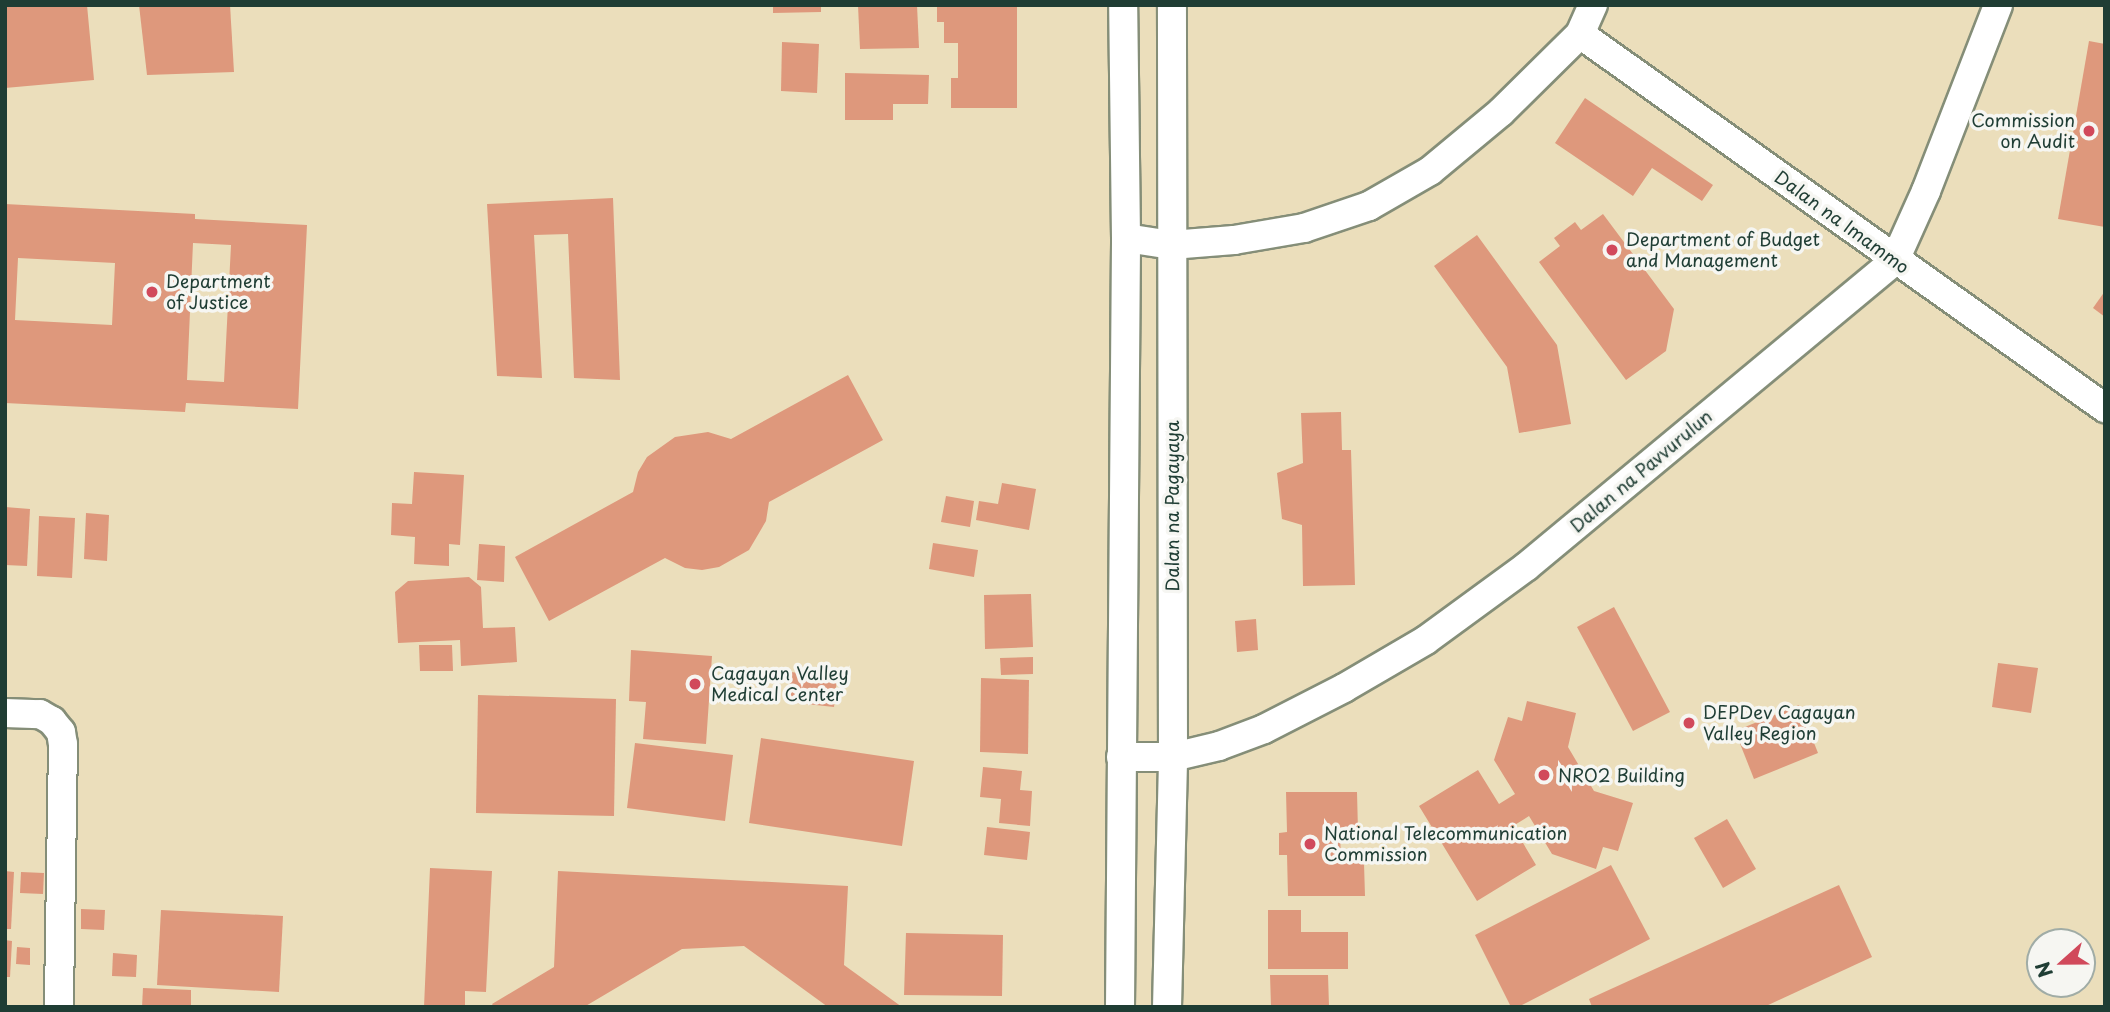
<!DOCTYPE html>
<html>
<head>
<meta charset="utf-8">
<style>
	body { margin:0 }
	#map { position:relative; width:2110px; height:1012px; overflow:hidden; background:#ebdebb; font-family:"Playpen Sans",sans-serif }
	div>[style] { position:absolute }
	.building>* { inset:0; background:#de987c }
	.roads { filter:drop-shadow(2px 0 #858e78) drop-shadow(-2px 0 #858e78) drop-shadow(0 2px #858e78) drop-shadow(0 -2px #858e78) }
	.minor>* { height:28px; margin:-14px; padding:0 14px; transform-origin:14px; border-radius:14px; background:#fff }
	.dots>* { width:19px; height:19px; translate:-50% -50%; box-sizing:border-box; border:4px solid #f6f6f2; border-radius:50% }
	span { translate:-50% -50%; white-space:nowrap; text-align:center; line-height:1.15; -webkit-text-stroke:7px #f6f6f2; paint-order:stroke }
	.poi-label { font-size:18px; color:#1f3d34 }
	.right { translate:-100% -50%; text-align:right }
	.left { translate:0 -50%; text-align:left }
	.street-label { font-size:18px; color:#1f3d34 }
	.frame { position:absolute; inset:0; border:7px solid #1f3d34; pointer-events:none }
	.north { position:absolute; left:2026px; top:928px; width:70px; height:70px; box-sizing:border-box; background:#f6f6f2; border:2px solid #a0aca6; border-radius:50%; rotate:249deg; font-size:19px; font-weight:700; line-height:28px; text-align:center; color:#1f3d34 }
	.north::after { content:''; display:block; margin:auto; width:24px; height:32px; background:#d1495b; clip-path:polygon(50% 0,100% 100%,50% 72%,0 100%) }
</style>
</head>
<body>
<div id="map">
	<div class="building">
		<i style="clip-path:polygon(5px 5px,87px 5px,94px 80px,5px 88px)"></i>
		<i style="clip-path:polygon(139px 5px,230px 5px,234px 72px,147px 75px)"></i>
		<i style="clip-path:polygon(773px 5px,821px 5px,821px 12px,773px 13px)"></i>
		<i style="clip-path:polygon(858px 5px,917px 5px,919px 48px,860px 49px)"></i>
		<i style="clip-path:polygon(937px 5px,1017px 5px,1017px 108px,951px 108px,951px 78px,958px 78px,958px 43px,944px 43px,944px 22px,937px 22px)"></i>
		<i style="clip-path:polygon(2089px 41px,2105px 44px,2105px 227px,2058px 219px)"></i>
		<i style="clip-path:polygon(782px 42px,819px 44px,817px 93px,781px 91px)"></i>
		<i style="clip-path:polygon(845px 73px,929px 75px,928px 104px,893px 104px,893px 120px,845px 120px)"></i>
		<i style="clip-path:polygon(1585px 98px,1713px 185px,1702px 201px,1652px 168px,1633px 196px,1555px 143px)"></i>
		<i style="clip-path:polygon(613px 198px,620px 380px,574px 378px,568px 234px,534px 235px,542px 378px,497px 376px,487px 204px)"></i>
		<i style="clip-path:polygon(evenodd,5px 204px,195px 214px,195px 219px,307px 225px,298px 409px,186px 403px,185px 412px,5px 403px,5px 204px,193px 243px,231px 245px,224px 382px,187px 380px,193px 243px,5px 204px,18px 258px,115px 263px,112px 325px,15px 320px,18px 258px)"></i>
		<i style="clip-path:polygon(1603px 214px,1674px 309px,1666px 351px,1626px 380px,1539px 262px,1560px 246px,1554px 238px,1575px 222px,1581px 230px)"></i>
		<i style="clip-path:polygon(1477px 235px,1557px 345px,1571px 424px,1519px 433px,1507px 367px,1434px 266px)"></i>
		<i style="clip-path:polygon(2105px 291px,2105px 317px,2093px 308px)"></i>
		<i style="clip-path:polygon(848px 375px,883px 440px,769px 502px,766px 521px,749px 550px,719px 567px,702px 570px,685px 568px,665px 558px,549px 621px,515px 557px,633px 492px,638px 472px,647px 457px,675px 437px,708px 432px,731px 439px)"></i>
		<i style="clip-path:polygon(1341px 412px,1342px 450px,1351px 450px,1355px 585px,1303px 586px,1302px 525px,1282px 519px,1277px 473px,1303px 463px,1301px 413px)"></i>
		<i style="clip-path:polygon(414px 472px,464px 475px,460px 545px,449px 544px,449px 566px,414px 564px,415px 537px,391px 535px,392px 503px,412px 504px)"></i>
		<i style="clip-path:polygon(1002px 483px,1036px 489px,1029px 530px,976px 520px,979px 501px,998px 504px)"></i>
		<i style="clip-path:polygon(946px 496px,974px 501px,970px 527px,941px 522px)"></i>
		<i style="clip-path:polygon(5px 507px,30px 509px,27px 566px,5px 565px)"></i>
		<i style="clip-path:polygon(86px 513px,109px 515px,107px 561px,84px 559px)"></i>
		<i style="clip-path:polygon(39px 516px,75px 518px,72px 578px,37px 576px)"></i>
		<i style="clip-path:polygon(933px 543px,978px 550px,974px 577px,929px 569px)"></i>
		<i style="clip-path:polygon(479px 544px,505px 546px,504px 582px,477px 580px)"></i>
		<i style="clip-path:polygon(469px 577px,481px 587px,483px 628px,515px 627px,517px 662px,461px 666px,460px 640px,398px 643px,395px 592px,408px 581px)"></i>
		<i style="clip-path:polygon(1031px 594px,1033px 647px,985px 649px,984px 595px)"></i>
		<i style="clip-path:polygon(1614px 607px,1670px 712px,1633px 731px,1577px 627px)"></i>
		<i style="clip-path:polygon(1256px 619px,1258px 650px,1237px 652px,1235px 621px)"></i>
		<i style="clip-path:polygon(419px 645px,452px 645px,453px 671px,420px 671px)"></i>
		<i style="clip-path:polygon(631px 650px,712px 656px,706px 744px,643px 739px,646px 702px,629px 701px)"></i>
		<i style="clip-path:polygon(1033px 657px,1033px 674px,1001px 675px,1000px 658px)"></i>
		<i style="clip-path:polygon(1998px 663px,2038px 668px,2031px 713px,1992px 707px)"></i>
		<i style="clip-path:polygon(791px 672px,837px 678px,834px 707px,788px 702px)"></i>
		<i style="clip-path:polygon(981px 678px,1029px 680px,1028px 754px,980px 752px)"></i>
		<i style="clip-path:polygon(478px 695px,616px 699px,614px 816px,476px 813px)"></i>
		<i style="clip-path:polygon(1527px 701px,1576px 713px,1568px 747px,1594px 791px,1633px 803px,1618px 851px,1603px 847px,1596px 869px,1552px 854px,1529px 816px,1513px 826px,1536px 865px,1477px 901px,1419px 806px,1478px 770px,1499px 804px,1515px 794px,1494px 760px,1508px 717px,1522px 721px)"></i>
		<i style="clip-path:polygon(1799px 705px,1818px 753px,1754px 779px,1735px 731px)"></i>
		<i style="clip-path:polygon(761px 738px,914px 761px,902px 846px,749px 823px)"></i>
		<i style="clip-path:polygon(635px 743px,733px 755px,725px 821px,627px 808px)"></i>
		<i style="clip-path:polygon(983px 767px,1022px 771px,1020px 790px,1032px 791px,1030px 826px,999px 823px,1001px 799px,980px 797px)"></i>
		<i style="clip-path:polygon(1286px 792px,1357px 792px,1358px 831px,1340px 831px,1341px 863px,1364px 863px,1365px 896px,1288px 896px,1287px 855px,1279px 855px,1279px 833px,1287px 832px)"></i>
		<i style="clip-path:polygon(1727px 819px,1756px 869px,1723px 888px,1694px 838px)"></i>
		<i style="clip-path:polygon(987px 827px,1030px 832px,1027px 860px,984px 855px)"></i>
		<i style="clip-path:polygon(1611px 865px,1650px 939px,1518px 1007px,1511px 1007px,1475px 935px)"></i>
		<i style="clip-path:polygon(430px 868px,492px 871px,486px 992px,465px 991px,465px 1007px,424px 1007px)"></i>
		<i style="clip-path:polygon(5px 871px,14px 872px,11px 929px,5px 929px)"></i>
		<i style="clip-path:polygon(558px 871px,848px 886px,844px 965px,902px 1007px,828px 1007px,744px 946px,682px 949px,584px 1007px,494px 1007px,492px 1004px,554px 967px)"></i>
		<i style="clip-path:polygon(21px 872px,44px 873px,43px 894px,20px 893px)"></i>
		<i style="clip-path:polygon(1839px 885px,1872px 957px,1764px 1007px,1592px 1007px,1589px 999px)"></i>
		<i style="clip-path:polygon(81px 909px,105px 910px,104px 930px,81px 929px)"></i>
		<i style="clip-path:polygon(161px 910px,283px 916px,279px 992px,157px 985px)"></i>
		<i style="clip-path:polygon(1268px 910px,1301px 910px,1301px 932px,1348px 932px,1348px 969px,1268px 969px)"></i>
		<i style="clip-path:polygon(906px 933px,1003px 935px,1002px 996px,904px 995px)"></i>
		<i style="clip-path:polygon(5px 940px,12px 941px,10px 977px,5px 977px)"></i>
		<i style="clip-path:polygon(17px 947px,30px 948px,30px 965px,16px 964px)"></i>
		<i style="clip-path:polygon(113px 953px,137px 955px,136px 977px,112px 976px)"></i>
		<i style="clip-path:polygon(1270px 975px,1328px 975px,1329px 1007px,1271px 1007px)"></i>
		<i style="clip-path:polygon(143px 988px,191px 990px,191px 1007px,142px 1007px)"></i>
	</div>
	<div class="roads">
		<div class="minor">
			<i style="left:1580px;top:34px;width:645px;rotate:35.47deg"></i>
			<i style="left:1126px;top:238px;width:46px;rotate:8.8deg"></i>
			<i style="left:1171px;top:245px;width:63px;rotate:-4.5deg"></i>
			<i style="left:1234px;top:240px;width:71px;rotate:-9.7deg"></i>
			<i style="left:1304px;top:228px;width:69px;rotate:-18.7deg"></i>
			<i style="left:1369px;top:206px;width:70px;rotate:-29.8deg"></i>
			<i style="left:1430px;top:171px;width:92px;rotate:-39.7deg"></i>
			<i style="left:1501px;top:112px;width:111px;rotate:-44.6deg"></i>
			<i style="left:1580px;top:34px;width:32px;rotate:-66deg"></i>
			<i style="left:5px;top:713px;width:35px;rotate:2deg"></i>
			<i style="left:40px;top:714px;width:14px;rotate:30deg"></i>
			<i style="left:52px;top:721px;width:14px;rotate:51deg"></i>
			<i style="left:61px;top:732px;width:12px;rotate:81deg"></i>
			<i style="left:63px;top:744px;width:263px;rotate:90.9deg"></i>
			<i style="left:1121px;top:757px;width:52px"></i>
			<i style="left:1173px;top:757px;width:47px;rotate:-13.4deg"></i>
			<i style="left:1219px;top:746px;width:48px;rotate:-20.7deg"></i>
			<i style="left:1264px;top:729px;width:90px;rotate:-27.1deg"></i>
			<i style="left:1344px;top:688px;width:95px;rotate:-30.3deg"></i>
			<i style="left:1426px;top:640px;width:125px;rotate:-36.2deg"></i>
			<i style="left:1527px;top:566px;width:479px;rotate:-39.7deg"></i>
			<i style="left:1895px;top:260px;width:76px;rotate:-65.8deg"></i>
			<i style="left:1926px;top:191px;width:199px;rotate:-68.8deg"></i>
			<i style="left:1120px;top:1007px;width:769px;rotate:-89.55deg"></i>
			<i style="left:1126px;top:238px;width:233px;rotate:-90.7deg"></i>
			<i style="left:1167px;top:1007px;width:250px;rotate:-88.6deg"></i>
			<i style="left:1173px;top:757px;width:752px;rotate:-90.08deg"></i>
		</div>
	</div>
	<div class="dots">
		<i style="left:2089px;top:131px;background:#d1495b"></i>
		<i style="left:1612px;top:250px;background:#d1495b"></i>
		<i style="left:152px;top:292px;background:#d1495b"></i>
		<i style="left:695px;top:684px;background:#d1495b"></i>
		<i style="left:1689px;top:723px;background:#d1495b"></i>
		<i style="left:1544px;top:775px;background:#d1495b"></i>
		<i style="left:1310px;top:844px;background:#d1495b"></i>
	</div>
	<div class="poi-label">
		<span class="right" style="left:2075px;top:131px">Commission<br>on Audit</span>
		<span class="left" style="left:1626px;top:250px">Department of Budget<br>and Management</span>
		<span class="left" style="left:166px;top:292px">Department<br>of Justice</span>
		<span class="left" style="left:711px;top:684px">Cagayan Valley<br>Medical Center</span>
		<span class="left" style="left:1703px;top:723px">DEPDev Cagayan<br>Valley Region</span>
		<span class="left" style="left:1558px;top:775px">NRO2 Building</span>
		<span class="left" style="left:1324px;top:844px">National Telecommunication<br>Commission</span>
	</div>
	<div class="street-label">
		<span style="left:1842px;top:222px;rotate:36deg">Dalan na Imammo</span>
		<span style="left:1641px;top:471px;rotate:-40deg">Dalan na Pavvurulun</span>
		<span style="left:1172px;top:506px;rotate:-90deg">Dalan na Pagayaya</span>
	</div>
	<div class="frame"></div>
	<div class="north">N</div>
</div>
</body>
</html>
